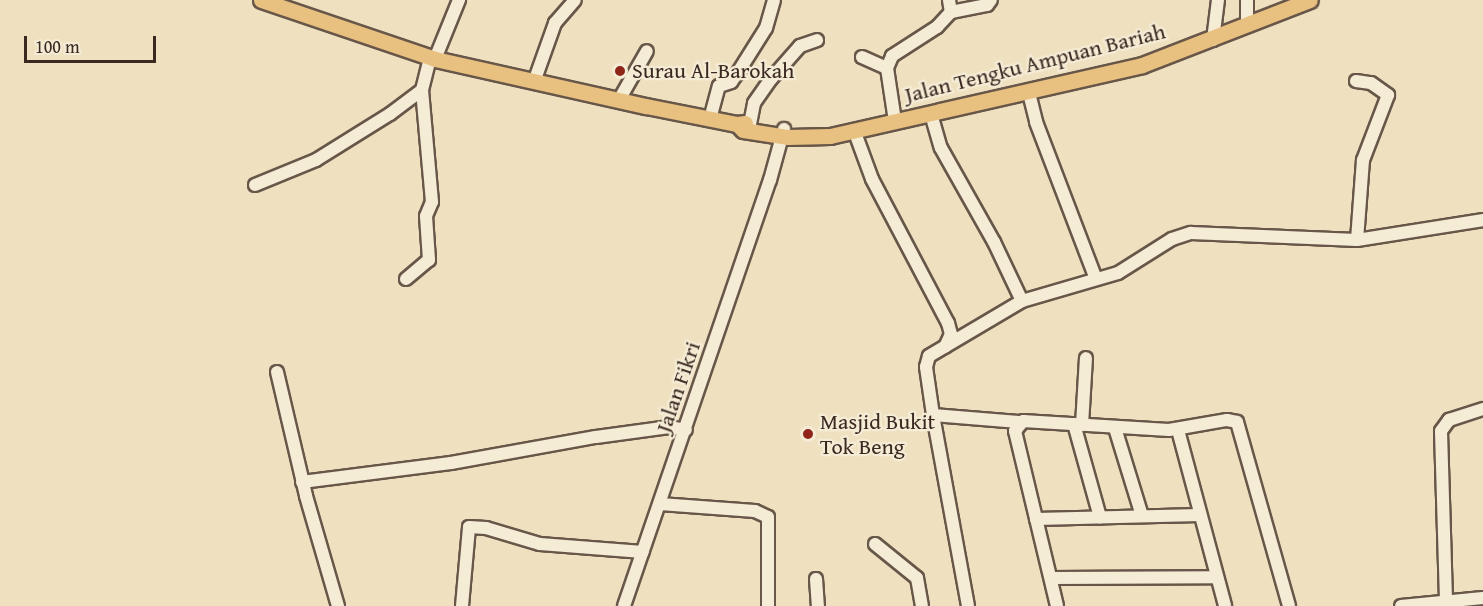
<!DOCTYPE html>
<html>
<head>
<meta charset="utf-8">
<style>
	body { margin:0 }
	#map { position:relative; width:1483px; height:606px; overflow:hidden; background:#efe1c0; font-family:"Gentium Book Plus",serif }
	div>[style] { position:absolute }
	.roads { filter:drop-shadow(2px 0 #685749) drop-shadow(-2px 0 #685749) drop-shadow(0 2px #685749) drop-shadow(0 -2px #685749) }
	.minor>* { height:12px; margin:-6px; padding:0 6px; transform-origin:6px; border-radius:6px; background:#f5ecd6 }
	.major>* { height:15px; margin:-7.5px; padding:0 7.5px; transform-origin:7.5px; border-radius:7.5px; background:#e8c080 }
	.dots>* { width:16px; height:16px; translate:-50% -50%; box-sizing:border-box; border:3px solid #f5ecd6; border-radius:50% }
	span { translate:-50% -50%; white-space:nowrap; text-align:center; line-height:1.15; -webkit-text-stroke:4.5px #f5ecd6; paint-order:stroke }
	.street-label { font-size:22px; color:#3b2921 }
	.poi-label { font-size:22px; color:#3b2921 }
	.left { translate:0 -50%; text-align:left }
	.scale { position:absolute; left:24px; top:36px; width:132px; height:27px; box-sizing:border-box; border:3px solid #3b2921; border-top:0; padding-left:8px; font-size:18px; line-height:21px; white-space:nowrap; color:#3b2921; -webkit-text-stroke:4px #f5ecd6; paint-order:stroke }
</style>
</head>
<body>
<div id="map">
	<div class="roads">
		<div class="minor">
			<i style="left:949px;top:0;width:12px;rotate:81deg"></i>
			<i style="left:1247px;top:0;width:24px;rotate:90deg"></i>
			<i style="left:1213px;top:40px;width:40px;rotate:-82.9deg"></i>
			<i style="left:862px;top:57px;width:27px;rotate:24deg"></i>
			<i style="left:435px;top:59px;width:64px;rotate:-67.9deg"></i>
			<i style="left:1356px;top:81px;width:15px;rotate:8deg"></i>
			<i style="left:1371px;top:83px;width:21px;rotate:35deg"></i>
			<i style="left:1388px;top:95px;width:70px;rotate:111deg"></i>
			<i style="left:1363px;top:160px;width:80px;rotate:94.3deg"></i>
			<i style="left:534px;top:82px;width:63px;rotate:-70.4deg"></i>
			<i style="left:555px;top:23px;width:30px;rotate:-49deg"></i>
			<i style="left:1029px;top:93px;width:30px;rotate:76deg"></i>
			<i style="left:1036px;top:122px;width:168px;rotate:69.1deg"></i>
			<i style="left:619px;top:100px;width:56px;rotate:-60.3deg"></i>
			<i style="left:931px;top:114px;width:35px;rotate:74deg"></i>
			<i style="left:941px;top:148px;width:108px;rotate:60.6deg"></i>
			<i style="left:994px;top:242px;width:65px;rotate:64.6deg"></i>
			<i style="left:710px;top:119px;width:34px;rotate:-75deg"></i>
			<i style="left:719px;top:86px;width:13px;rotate:-18deg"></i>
			<i style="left:731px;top:82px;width:10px;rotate:-53deg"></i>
			<i style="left:737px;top:74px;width:54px;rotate:-57.8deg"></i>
			<i style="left:766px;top:28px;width:29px;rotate:-74deg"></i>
			<i style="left:895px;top:121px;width:54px;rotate:-98.6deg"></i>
			<i style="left:887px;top:68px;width:13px;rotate:-67deg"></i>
			<i style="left:892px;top:56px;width:54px;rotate:-32.8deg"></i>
			<i style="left:937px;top:27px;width:21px;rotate:-47deg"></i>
			<i style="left:951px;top:12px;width:37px;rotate:-11deg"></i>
			<i style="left:987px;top:5px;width:6px;rotate:-51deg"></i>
			<i style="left:750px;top:124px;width:21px;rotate:-79deg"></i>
			<i style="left:754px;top:103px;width:29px;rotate:-55deg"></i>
			<i style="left:771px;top:79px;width:44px;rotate:-48.7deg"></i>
			<i style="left:800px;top:46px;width:18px;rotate:-19deg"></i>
			<i style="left:854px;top:130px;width:52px;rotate:69.8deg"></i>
			<i style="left:872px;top:179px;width:163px;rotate:62.2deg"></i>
			<i style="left:948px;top:323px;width:11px;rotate:75deg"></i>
			<i style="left:951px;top:334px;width:14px;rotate:115deg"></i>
			<i style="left:255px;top:185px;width:66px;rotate:-22.3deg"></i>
			<i style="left:316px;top:160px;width:87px;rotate:-31.9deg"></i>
			<i style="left:390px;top:114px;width:40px;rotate:-37deg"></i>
			<i style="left:422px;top:90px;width:34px;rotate:-76deg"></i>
			<i style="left:406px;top:279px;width:30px;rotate:-40deg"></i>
			<i style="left:429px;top:260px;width:44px;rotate:-93.9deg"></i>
			<i style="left:426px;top:216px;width:15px;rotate:-67deg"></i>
			<i style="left:432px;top:202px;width:112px;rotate:-95.1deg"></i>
			<i style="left:277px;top:372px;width:127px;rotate:76.8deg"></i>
			<i style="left:306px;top:496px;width:115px;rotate:73.8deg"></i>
			<i style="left:933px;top:415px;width:86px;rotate:4.7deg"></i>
			<i style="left:1074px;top:424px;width:97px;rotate:74.4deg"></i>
			<i style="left:1082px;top:425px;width:67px;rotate:-86.6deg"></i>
			<i style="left:1115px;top:428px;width:92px;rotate:72.9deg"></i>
			<i style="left:1178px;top:430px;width:182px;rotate:75deg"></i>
			<i style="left:302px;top:482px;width:150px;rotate:-7.3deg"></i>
			<i style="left:451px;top:463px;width:147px;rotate:-10.2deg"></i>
			<i style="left:596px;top:437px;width:74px;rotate:-7.8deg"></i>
			<i style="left:669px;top:427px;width:17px;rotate:10deg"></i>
			<i style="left:660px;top:504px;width:95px;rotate:4.2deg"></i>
			<i style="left:755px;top:511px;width:14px;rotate:25deg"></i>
			<i style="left:768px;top:517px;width:89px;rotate:90deg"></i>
			<i style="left:1036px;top:519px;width:164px;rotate:-1.4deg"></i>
			<i style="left:875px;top:544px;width:54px;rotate:39deg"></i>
			<i style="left:917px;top:578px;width:28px;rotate:80deg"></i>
			<i style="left:1051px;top:578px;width:166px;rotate:-0.3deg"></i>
			<i style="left:816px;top:579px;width:27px;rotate:86deg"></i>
			<i style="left:1446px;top:600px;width:169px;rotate:-91.7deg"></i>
			<i style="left:1441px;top:431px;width:14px;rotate:-54deg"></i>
			<i style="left:1449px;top:420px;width:36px;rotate:-18deg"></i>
			<i style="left:462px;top:606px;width:79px;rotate:-84.9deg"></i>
			<i style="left:469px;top:527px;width:17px;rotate:3deg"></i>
			<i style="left:486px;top:528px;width:56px;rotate:16.5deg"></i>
			<i style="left:540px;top:544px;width:103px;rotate:4.4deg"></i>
			<i style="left:624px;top:606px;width:450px;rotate:-71.1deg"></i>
			<i style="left:770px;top:180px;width:53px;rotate:-74.6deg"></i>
			<i style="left:968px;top:606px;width:194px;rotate:-100.4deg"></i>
			<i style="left:933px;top:415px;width:49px;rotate:-98.3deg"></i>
			<i style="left:926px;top:367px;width:11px;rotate:-75deg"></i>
			<i style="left:929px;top:356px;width:108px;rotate:-30.6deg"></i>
			<i style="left:1022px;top:301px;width:100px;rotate:-16.3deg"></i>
			<i style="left:1118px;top:273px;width:64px;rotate:-32.2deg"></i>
			<i style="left:1172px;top:239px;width:20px;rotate:-18deg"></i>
			<i style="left:1191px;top:233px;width:166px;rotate:2.4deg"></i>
			<i style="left:1357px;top:240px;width:128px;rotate:-9deg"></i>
			<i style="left:1057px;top:606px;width:180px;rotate:-103.5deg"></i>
			<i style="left:1015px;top:431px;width:13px;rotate:-51deg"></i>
			<i style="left:1023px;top:421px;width:146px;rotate:3.5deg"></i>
			<i style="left:1169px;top:430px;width:59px;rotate:-9.8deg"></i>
			<i style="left:1227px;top:420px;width:10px;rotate:11deg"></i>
			<i style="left:1237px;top:422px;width:191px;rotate:74.2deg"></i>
			<i style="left:1401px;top:606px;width:82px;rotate:-5.6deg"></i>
		</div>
		<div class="major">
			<i style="left:261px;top:0;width:184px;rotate:18.7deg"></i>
			<i style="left:435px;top:59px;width:216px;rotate:12.6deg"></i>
			<i style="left:646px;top:106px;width:93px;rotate:11.2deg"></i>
			<i style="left:737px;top:124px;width:8px;rotate:-7deg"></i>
			<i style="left:737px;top:124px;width:8px;rotate:45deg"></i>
			<i style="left:743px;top:130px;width:46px;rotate:8.8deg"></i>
			<i style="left:788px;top:137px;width:42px;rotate:-1.4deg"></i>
			<i style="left:830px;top:136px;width:320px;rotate:-12.8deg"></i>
			<i style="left:1142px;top:65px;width:180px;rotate:-21.2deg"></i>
		</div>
	</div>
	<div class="dots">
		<i style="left:620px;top:71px;background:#8f2418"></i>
		<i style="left:808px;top:434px;background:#8f2418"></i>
	</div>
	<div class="street-label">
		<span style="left:1035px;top:63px;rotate:-14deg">Jalan Tengku Ampuan Bariah</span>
		<span style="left:678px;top:387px;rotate:-71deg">Jalan Fikri</span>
	</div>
	<div class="poi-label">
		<span class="left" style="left:632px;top:71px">Surau Al-Barokah</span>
		<span class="left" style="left:820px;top:434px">Masjid Bukit<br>Tok Beng</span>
	</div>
	<div class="scale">100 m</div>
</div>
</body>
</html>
